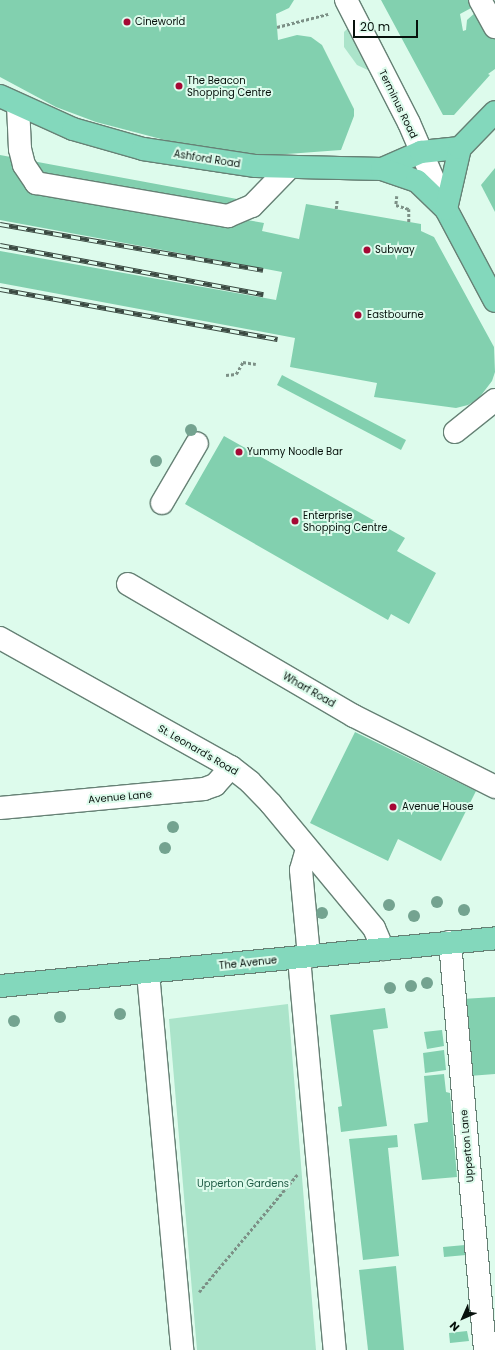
<!DOCTYPE html>
<html>
<head>
<meta charset="utf-8">
<style>
	body { margin:0 }
	#map { position:relative; width:495px; height:1350px; overflow:hidden; background:#ddfbec; font-family:Poppins,sans-serif }
	div>[style] { position:absolute }
	.green>* { inset:0; background:#abe4ca }
	.building>* { inset:0; background:#82d0af }
	.path>* { height:2.5px; margin-top:-1.25px; transform-origin:0; background:repeating-linear-gradient(90deg,#7c9086 0 3px,transparent 0 5px) }
	.roads { filter:drop-shadow(1px 0 #668175) drop-shadow(-1px 0 #668175) drop-shadow(0 1px #668175) drop-shadow(0 -1px #668175) }
	.minor>* { height:22px; margin:-11px; padding:0 11px; transform-origin:11px; border-radius:11px; background:#fff }
	.major>* { height:22px; margin:-11px; padding:0 11px; transform-origin:11px; border-radius:11px; background:#83d8bc }
	.rail>* { height:4.5px; margin-top:-2.25px; transform-origin:0; background:repeating-linear-gradient(90deg,#ddfbec 0 9px,#3a4941 0 18px); box-sizing:border-box; border-block:1px solid #3a4941 }
	.trees>* { width:12px; height:12px; margin:-6px; border-radius:50%; background:#74a390 }
	.dots>* { width:11px; height:11px; translate:-50% -50%; box-sizing:border-box; border:2px solid #ddfbec; border-radius:50% }
	span { translate:-50% -50%; white-space:nowrap; text-align:center; line-height:1.15; -webkit-text-stroke:4px #ddfbec; paint-order:stroke }
	.poi-label { font-size:10px; color:#07110c }
	.left { translate:0 -50%; text-align:left }
	.street-label { font-size:10px; color:#07110c }
	.park-label { font-size:10px; color:#1f5b45 }
	.north { position:absolute; left:443px; top:1298px; width:40px; height:40px; -webkit-text-stroke:3px #ddfbec; paint-order:stroke; rotate:225deg; font-size:11px; font-weight:700; line-height:16px; text-align:center; color:#07110c }
	.north::after { content:''; display:block; margin:auto; width:14px; height:18px; background:#07110c; clip-path:polygon(50% 0,100% 100%,50% 72%,0 100%) }
	.scale { position:absolute; left:353px; top:20px; width:65px; height:18px; box-sizing:border-box; border:2px solid #07110c; border-top:0; padding-left:5px; font-size:12px; line-height:14px; white-space:nowrap; color:#07110c; -webkit-text-stroke:3px #ddfbec; paint-order:stroke }
</style>
</head>
<body>
<div id="map">
	<div class="green">
		<i style="clip-path:polygon(348px 28px,372px 72px,357px 65px,344px 47px,344px 32px)"></i>
		<i style="clip-path:polygon(288px 1004px,316px 1350px,197px 1350px,169px 1019px)"></i>
	</div>
	<div class="building">
		<i style="clip-path:polygon(0 0,294px 0,289px 8px,276px 14px,278px 40px,297px 35px,311px 37px,322px 45px,354px 109px,354px 116px,341px 150px,260px 156px,184px 145px,96px 122px,56px 107px,0 77px)"></i>
		<i style="clip-path:polygon(381px 0,470px 0,473px 7px,460px 14px,463px 31px,466px 30px,467px 20px,476px 12px,495px 39px,495px 69px,488px 74px,490px 75px,454px 115px,443px 115px)"></i>
		<i style="clip-path:polygon(0 155px,237px 199px,235px 218px,264px 223px,262px 231px,299px 239px,306px 204px,421px 224px,421px 231px,434px 237px,494px 347px,495px 372px,492px 381px,479px 398px,468px 405px,456px 408px,374px 397px,377px 383px,290px 367px,295px 338px,0 283px,0 251px,276px 300px,282px 272px,0 220px)"></i>
		<i style="clip-path:polygon(495px 168px,495px 212px,481px 185px)"></i>
		<i style="clip-path:polygon(282px 375px,406px 440px,401px 450px,277px 385px)"></i>
		<i style="clip-path:polygon(224px 436px,405px 538px,397px 551px,436px 573px,409px 624px,391px 614px,388px 620px,185px 504px)"></i>
		<i style="clip-path:polygon(355px 732px,476px 791px,441px 861px,398px 839px,388px 861px,310px 823px)"></i>
		<i style="clip-path:polygon(495px 997px,495px 1074px,469px 1076px,462px 999px)"></i>
		<i style="clip-path:polygon(385px 1008px,388px 1028px,373px 1030px,387px 1126px,341px 1132px,338px 1107px,342px 1106px,330px 1015px)"></i>
		<i style="clip-path:polygon(442px 1030px,444px 1046px,427px 1049px,424px 1032px)"></i>
		<i style="clip-path:polygon(444px 1050px,446px 1070px,425px 1073px,423px 1053px)"></i>
		<i style="clip-path:polygon(444px 1074px,446px 1092px,450px 1093px,457px 1177px,422px 1180px,414px 1124px,428px 1122px,424px 1076px)"></i>
		<i style="clip-path:polygon(397px 1135px,398px 1147px,388px 1148px,399px 1256px,363px 1260px,349px 1139px)"></i>
		<i style="clip-path:polygon(465px 1245px,466px 1255px,444px 1257px,443px 1247px)"></i>
		<i style="clip-path:polygon(396px 1266px,404px 1350px,368px 1350px,359px 1270px)"></i>
		<i style="clip-path:polygon(467px 1331px,469px 1341px,450px 1343px,449px 1333px)"></i>
	</div>
	<div class="path">
		<i style="left:277px;top:27px;width:53px;rotate:-14.3deg"></i>
		<i style="left:397px;top:196px;width:9px;rotate:96deg"></i>
		<i style="left:396px;top:205px;width:14px;rotate:17deg"></i>
		<i style="left:409px;top:209px;width:13px;rotate:90deg"></i>
		<i style="left:336px;top:209px;width:9px;rotate:-84deg"></i>
		<i style="left:226px;top:375px;width:10px;rotate:-6deg"></i>
		<i style="left:236px;top:374px;width:14px;rotate:-60deg"></i>
		<i style="left:243px;top:362px;width:13px;rotate:9deg"></i>
		<i style="left:199px;top:1292px;width:153px;rotate:-50.1deg"></i>
	</div>
	<div class="roads">
		<div class="minor">
			<i style="left:346px;top:0;width:138px;rotate:62.9deg"></i>
			<i style="left:409px;top:123px;width:94px;rotate:66.7deg"></i>
			<i style="left:480px;top:0;width:31px;rotate:61deg"></i>
			<i style="left:18px;top:105px;width:44px;rotate:87.4deg"></i>
			<i style="left:20px;top:149px;width:16px;rotate:76deg"></i>
			<i style="left:24px;top:165px;width:22px;rotate:56deg"></i>
			<i style="left:36px;top:183px;width:195px;rotate:9.8deg"></i>
			<i style="left:228px;top:216px;width:26px;rotate:-23deg"></i>
			<i style="left:252px;top:206px;width:53px;rotate:-45.8deg"></i>
			<i style="left:455px;top:432px;width:51px;rotate:-38.7deg"></i>
			<i style="left:162px;top:503px;width:69px;rotate:-59.7deg"></i>
			<i style="left:128px;top:584px;width:262px;rotate:30.3deg"></i>
			<i style="left:354px;top:716px;width:158px;rotate:26.7deg"></i>
			<i style="left:0;top:638px;width:265px;rotate:29.2deg"></i>
			<i style="left:231px;top:767px;width:24px;rotate:38deg"></i>
			<i style="left:250px;top:782px;width:30px;rotate:46deg"></i>
			<i style="left:271px;top:804px;width:161px;rotate:50.3deg"></i>
			<i style="left:374px;top:928px;width:23px;rotate:67deg"></i>
			<i style="left:0;top:808px;width:205px;rotate:-5.3deg"></i>
			<i style="left:204px;top:789px;width:12px;rotate:-20deg"></i>
			<i style="left:215px;top:785px;width:24px;rotate:-48deg"></i>
			<i style="left:307px;top:849px;width:22px;rotate:106deg"></i>
			<i style="left:301px;top:870px;width:87px;rotate:84.7deg"></i>
			<i style="left:450px;top:942px;width:409px;rotate:85.1deg"></i>
			<i style="left:299px;top:958px;width:394px;rotate:84.8deg"></i>
			<i style="left:148px;top:973px;width:379px;rotate:84.8deg"></i>
		</div>
		<div class="major">
			<i style="left:0;top:96px;width:80px;rotate:24.3deg"></i>
			<i style="left:73px;top:129px;width:73px;rotate:15.9deg"></i>
			<i style="left:143px;top:149px;width:114px;rotate:8.6deg"></i>
			<i style="left:256px;top:166px;width:126px;rotate:1.4deg"></i>
			<i style="left:382px;top:169px;width:43px;rotate:-23.6deg"></i>
			<i style="left:421px;top:152px;width:39px;rotate:-6deg"></i>
			<i style="left:382px;top:169px;width:37px;rotate:19deg"></i>
			<i style="left:417px;top:181px;width:40px;rotate:44deg"></i>
			<i style="left:446px;top:209px;width:104px;rotate:62deg"></i>
			<i style="left:446px;top:209px;width:63px;rotate:-77.1deg"></i>
			<i style="left:460px;top:148px;width:50px;rotate:-45.8deg"></i>
			<i style="left:0;top:986px;width:497px;rotate:-5.5deg"></i>
		</div>
	</div>
	<div class="rail">
		<i style="left:0;top:224px;width:267px;rotate:9.9deg"></i>
		<i style="left:0;top:245px;width:268px;rotate:10.6deg"></i>
		<i style="left:0;top:289px;width:282px;rotate:10.2deg"></i>
	</div>
	<div class="trees">
		<i style="left:191px;top:430px"></i>
		<i style="left:156px;top:461px"></i>
		<i style="left:173px;top:827px"></i>
		<i style="left:165px;top:848px"></i>
		<i style="left:437px;top:902px"></i>
		<i style="left:389px;top:905px"></i>
		<i style="left:464px;top:910px"></i>
		<i style="left:322px;top:913px"></i>
		<i style="left:414px;top:916px"></i>
		<i style="left:427px;top:983px"></i>
		<i style="left:411px;top:986px"></i>
		<i style="left:390px;top:988px"></i>
		<i style="left:120px;top:1014px"></i>
		<i style="left:60px;top:1017px"></i>
		<i style="left:14px;top:1021px"></i>
	</div>
	<div class="dots">
		<i style="left:127px;top:22px;background:#a50935"></i>
		<i style="left:179px;top:86px;background:#a50935"></i>
		<i style="left:367px;top:250px;background:#a50935"></i>
		<i style="left:358px;top:315px;background:#a50935"></i>
		<i style="left:239px;top:452px;background:#a50935"></i>
		<i style="left:295px;top:521px;background:#a50935"></i>
		<i style="left:393px;top:807px;background:#a50935"></i>
	</div>
	<div class="poi-label">
		<span class="left" style="left:135px;top:22px">Cineworld</span>
		<span class="left" style="left:187px;top:86px">The Beacon<br>Shopping Centre</span>
		<span class="left" style="left:375px;top:250px">Subway</span>
		<span class="left" style="left:367px;top:315px">Eastbourne</span>
		<span class="left" style="left:247px;top:452px">Yummy Noodle Bar</span>
		<span class="left" style="left:303px;top:521px">Enterprise<br>Shopping Centre</span>
		<span class="left" style="left:402px;top:807px">Avenue House</span>
	</div>
	<div class="street-label">
		<span style="left:398px;top:104px;rotate:64deg">Terminus Road</span>
		<span style="left:207px;top:159px;rotate:9deg">Ashford Road</span>
		<span style="left:309px;top:690px;rotate:30deg">Wharf Road</span>
		<span style="left:198px;top:750px;rotate:30deg">St. Leonard's Road</span>
		<span style="left:120px;top:797px;rotate:-5deg">Avenue Lane</span>
		<span style="left:248px;top:963px;rotate:-6deg">The Avenue</span>
		<span style="left:467px;top:1146px;rotate:-95deg">Upperton Lane</span>
	</div>
	<div class="park-label">
		<span style="left:243px;top:1184px">Upperton Gardens</span>
	</div>
	<div class="north">N</div>
	<div class="scale">20 m</div>
</div>
</body>
</html>
